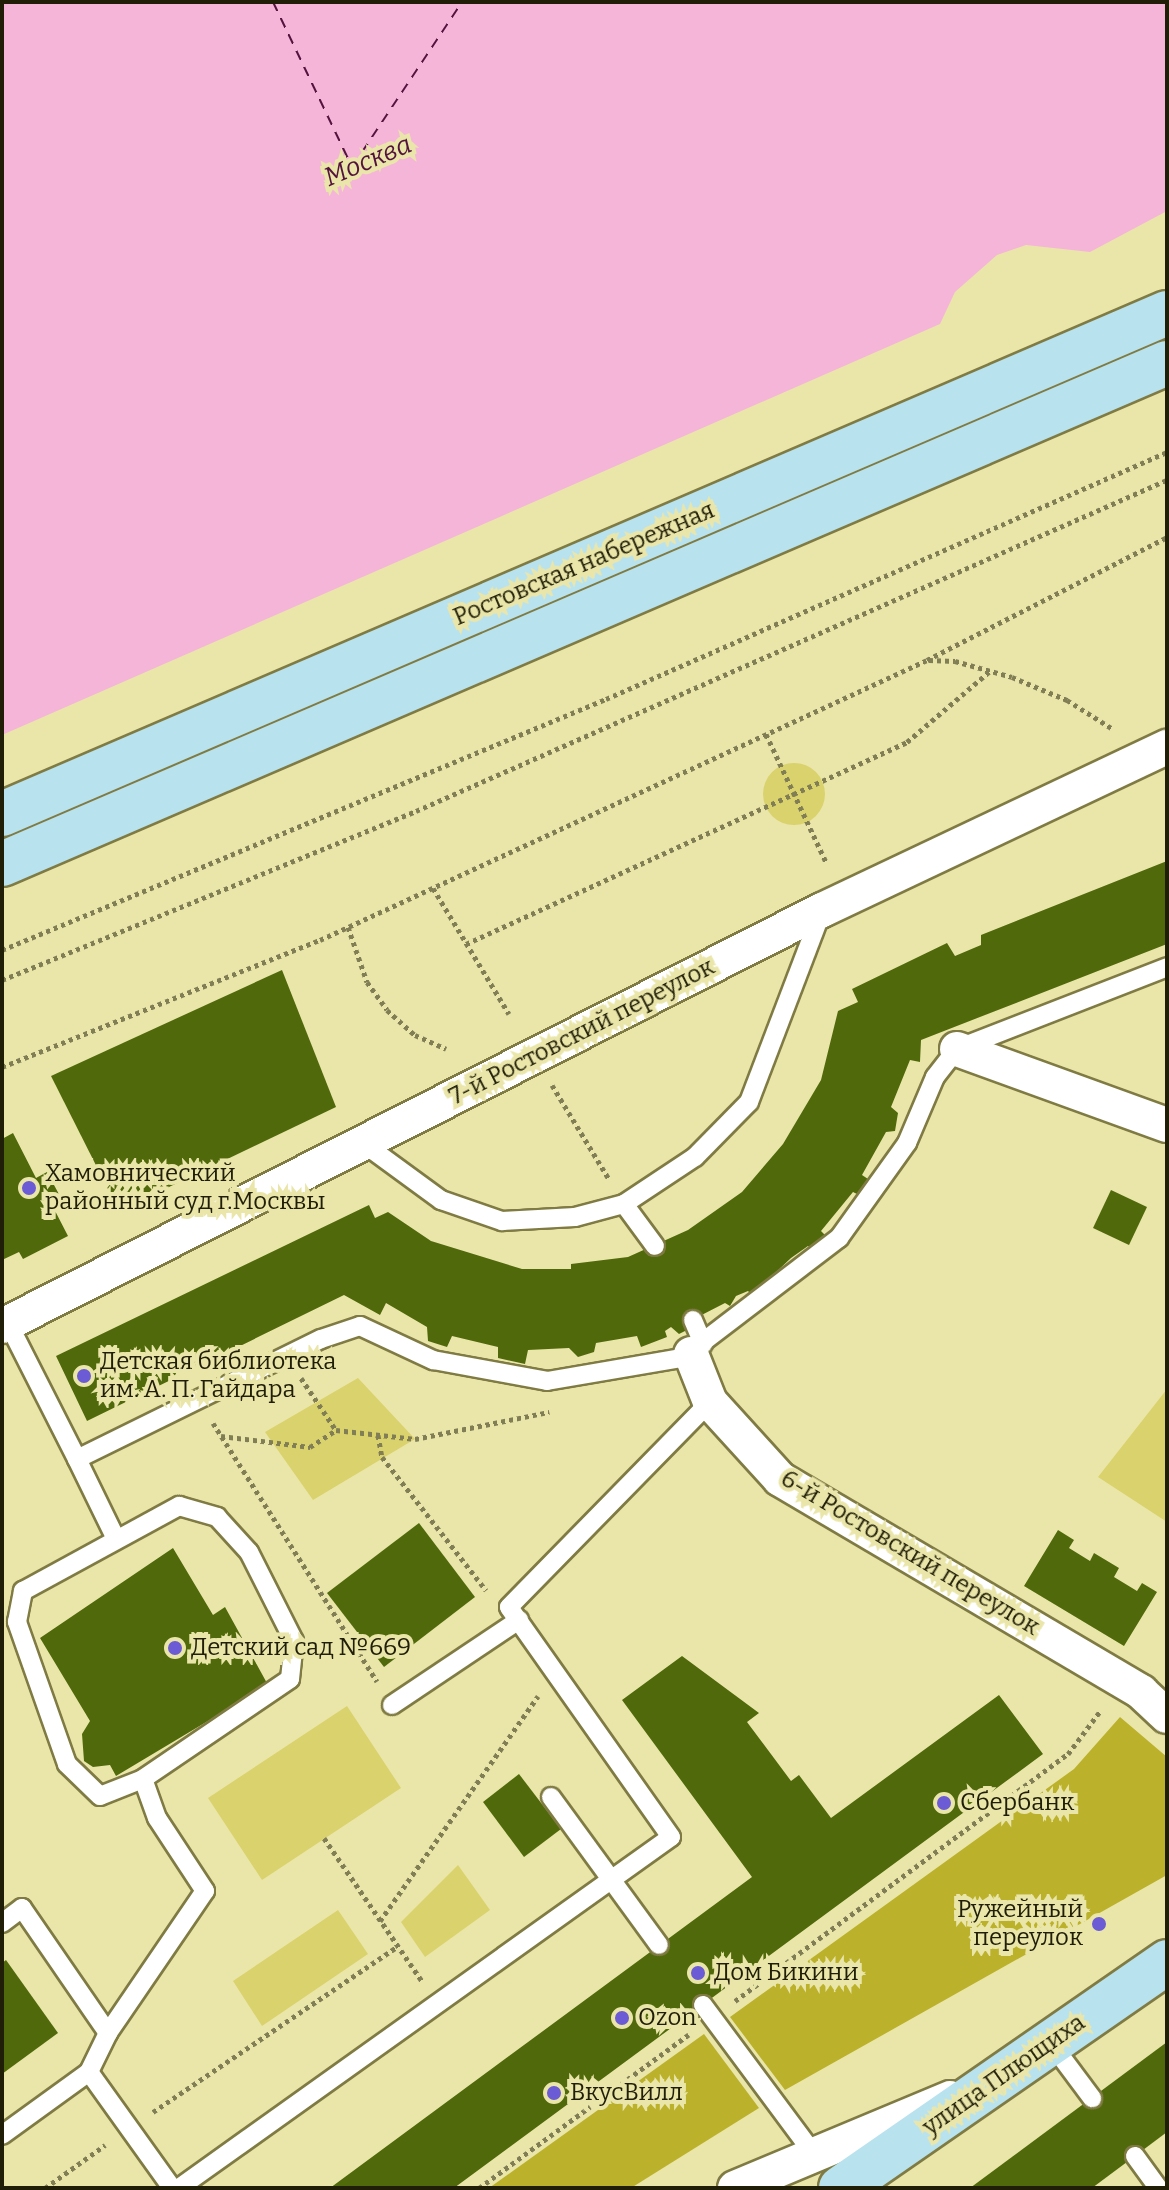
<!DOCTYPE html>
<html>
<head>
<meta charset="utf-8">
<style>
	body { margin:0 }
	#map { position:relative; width:1169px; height:2190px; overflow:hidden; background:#eae6aa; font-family:Bitter,serif }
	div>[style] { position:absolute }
	.green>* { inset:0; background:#dad26c }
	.round { border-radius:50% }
	.forest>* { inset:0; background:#bbb12b }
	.water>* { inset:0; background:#f5b5d9 }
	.ferry>* { height:2px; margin-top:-1px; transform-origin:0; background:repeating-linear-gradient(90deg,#53133d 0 10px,transparent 0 18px) }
	.building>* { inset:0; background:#50690b }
	.path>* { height:5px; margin-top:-2.5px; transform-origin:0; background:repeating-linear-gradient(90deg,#817e55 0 4px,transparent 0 8px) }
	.roads { filter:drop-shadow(2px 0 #7f7b43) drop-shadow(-2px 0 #7f7b43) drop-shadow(0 2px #7f7b43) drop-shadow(0 -2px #7f7b43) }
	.lane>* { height:18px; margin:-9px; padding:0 9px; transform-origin:9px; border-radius:9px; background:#fff }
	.street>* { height:34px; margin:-17px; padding:0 17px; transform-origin:17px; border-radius:17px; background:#fff }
	.secondary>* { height:44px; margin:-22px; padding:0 22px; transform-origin:22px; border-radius:22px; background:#b8e2ee }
	.dots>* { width:22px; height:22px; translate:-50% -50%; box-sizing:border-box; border:4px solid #eae6aa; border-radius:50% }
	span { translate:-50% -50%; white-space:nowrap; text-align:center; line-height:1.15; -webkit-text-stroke:8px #eae6aa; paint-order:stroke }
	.street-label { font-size:24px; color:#201e07 }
	.poi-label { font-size:24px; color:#201e07 }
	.left { translate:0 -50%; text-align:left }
	.right { translate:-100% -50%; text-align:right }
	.water-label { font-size:26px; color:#53133d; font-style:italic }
	.frame { position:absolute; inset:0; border:4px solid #201e07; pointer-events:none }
</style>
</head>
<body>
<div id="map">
	<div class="green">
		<i class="round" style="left:763px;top:763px;width:62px;height:62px"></i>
		<i style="clip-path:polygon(358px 1378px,415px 1439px,313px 1500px,265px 1432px)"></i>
		<i style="clip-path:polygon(1167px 1389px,1167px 1522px,1098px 1477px)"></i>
		<i style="clip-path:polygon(347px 1706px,401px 1788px,262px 1880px,208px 1798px)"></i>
		<i style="clip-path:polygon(458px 1865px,490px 1910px,425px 1957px,401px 1922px)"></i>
		<i style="clip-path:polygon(338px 1910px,368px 1954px,262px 2026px,233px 1981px)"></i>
	</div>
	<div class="forest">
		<i style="clip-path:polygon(1120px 1717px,1167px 1757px,1167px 1875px,785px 2090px,730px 2017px,1074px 1769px)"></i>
		<i style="clip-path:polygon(704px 2034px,759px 2108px,631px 2188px,489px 2188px)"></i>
	</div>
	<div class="water">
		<i style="clip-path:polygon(2px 2px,1167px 2px,1167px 211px,1090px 252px,1026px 245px,997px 255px,955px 292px,940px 324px,2px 735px)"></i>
	</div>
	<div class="ferry">
		<i style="left:273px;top:2px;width:183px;rotate:64.4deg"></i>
		<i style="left:352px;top:167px;width:198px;rotate:-56.3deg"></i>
	</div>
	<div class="building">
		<i style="clip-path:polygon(1167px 861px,1167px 944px,921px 1040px,920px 1062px,910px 1060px,891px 1107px,898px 1113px,895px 1131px,886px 1132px,862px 1175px,868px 1179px,859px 1195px,853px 1192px,821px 1231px,828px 1238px,815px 1251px,808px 1246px,791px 1258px,771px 1277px,772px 1284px,753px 1296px,748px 1291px,736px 1296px,730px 1306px,725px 1303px,688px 1322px,689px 1329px,679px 1334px,671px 1327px,665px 1331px,667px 1337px,641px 1347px,637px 1336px,596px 1343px,594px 1352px,578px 1357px,569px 1348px,528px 1350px,525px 1364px,498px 1358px,498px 1347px,452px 1336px,447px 1347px,428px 1341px,427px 1327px,386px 1303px,380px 1315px,344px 1295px,87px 1421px,56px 1356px,369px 1205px,375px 1218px,388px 1212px,431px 1241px,522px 1269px,571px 1269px,571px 1264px,628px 1257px,688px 1230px,742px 1192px,783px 1144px,821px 1080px,838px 1011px,858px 1002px,852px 989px,947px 943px,955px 956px,981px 945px,981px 935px)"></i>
		<i style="clip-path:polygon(282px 970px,336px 1107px,119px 1211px,51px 1076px)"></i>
		<i style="clip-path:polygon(13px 1133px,36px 1178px,47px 1172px,61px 1198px,51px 1203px,68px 1236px,23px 1259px,19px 1252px,2px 1260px,2px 1139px)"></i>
		<i style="clip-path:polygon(1111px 1190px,1147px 1207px,1129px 1245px,1093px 1228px)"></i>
		<i style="clip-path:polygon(419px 1523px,475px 1597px,384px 1667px,327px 1593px)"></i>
		<i style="clip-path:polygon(1058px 1530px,1074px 1540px,1069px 1548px,1090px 1561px,1094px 1553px,1119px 1568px,1114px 1577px,1137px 1591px,1142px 1583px,1157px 1592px,1124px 1646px,1024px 1586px)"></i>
		<i style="clip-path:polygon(173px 1548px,213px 1615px,225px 1607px,268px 1685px,116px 1776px,110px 1765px,93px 1767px,84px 1761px,82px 1734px,90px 1721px,40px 1638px)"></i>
		<i style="clip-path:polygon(682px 1656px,759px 1713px,747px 1722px,791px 1781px,799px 1775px,831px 1818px,999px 1695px,1043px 1754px,454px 2188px,330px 2188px,752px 1877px,622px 1700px)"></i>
		<i style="clip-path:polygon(519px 1774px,561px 1829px,524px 1857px,483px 1802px)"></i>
		<i style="clip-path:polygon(6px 1960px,58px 2033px,2px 2074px,2px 1963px)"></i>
		<i style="clip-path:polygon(1167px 2042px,1167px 2132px,1135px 2156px,1092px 2188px,970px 2188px)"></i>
	</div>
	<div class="path">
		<i style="left:929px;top:660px;width:26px;rotate:2deg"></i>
		<i style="left:955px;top:661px;width:59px;rotate:15.7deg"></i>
		<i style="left:1012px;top:677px;width:60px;rotate:22.7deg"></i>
		<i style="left:1067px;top:700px;width:54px;rotate:32.2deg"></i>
		<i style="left:766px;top:734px;width:141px;rotate:64.9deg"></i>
		<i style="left:433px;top:888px;width:147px;rotate:58.9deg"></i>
		<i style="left:348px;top:927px;width:58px;rotate:70.9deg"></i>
		<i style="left:367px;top:982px;width:34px;rotate:54deg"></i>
		<i style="left:387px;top:1010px;width:38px;rotate:42deg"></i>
		<i style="left:415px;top:1035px;width:34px;rotate:24deg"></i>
		<i style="left:466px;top:944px;width:485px;rotate:-24.6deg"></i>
		<i style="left:907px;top:742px;width:109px;rotate:-40.5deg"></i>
		<i style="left:2px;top:950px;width:654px;rotate:-22.57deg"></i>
		<i style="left:606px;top:699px;width:613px;rotate:-23.76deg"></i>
		<i style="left:2px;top:980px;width:447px;rotate:-22.2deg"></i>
		<i style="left:416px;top:811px;width:821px;rotate:-23.79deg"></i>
		<i style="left:2px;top:1067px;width:342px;rotate:-21.8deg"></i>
		<i style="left:320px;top:940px;width:668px;rotate:-24.76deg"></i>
		<i style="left:927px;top:660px;width:270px;rotate:-27.1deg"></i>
		<i style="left:552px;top:1085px;width:110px;rotate:58.8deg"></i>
		<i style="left:301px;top:1378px;width:63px;rotate:56.1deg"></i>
		<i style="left:213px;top:1423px;width:306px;rotate:57.6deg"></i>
		<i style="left:378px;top:1435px;width:22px;rotate:80deg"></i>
		<i style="left:382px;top:1457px;width:169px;rotate:52deg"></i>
		<i style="left:221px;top:1436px;width:90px;rotate:7deg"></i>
		<i style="left:310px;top:1447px;width:31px;rotate:-33deg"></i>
		<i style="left:336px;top:1430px;width:80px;rotate:6.5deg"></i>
		<i style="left:415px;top:1439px;width:137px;rotate:-11.4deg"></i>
		<i style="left:324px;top:1838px;width:173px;rotate:55.6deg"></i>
		<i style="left:380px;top:1921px;width:275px;rotate:-54.9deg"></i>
		<i style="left:735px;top:2001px;width:415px;rotate:-36.6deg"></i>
		<i style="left:1068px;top:1754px;width:55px;rotate:-53.1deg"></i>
		<i style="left:153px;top:2112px;width:295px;rotate:-34.1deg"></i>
		<i style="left:45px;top:2188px;width:74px;rotate:-35.6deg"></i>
		<i style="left:479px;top:2188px;width:263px;rotate:-36.2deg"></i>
	</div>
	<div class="roads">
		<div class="lane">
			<i style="left:363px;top:1143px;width:97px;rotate:36.2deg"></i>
			<i style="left:441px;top:1200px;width:65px;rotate:19deg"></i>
			<i style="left:502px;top:1221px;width:73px;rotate:-3.1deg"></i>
			<i style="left:575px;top:1217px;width:51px;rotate:-14.9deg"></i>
			<i style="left:624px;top:1204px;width:85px;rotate:-33.5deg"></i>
			<i style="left:695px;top:1157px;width:77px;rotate:-45.5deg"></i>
			<i style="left:749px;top:1102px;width:202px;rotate:-69.1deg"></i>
			<i style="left:624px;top:1204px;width:52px;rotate:53.6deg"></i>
			<i style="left:693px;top:1320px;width:26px;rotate:67deg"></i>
			<i style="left:8px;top:1323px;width:153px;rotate:63.1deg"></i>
			<i style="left:77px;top:1459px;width:272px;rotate:-26.2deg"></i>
			<i style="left:321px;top:1339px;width:41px;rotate:-18.4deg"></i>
			<i style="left:360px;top:1326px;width:81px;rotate:25deg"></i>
			<i style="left:433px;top:1360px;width:116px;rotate:10.4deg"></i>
			<i style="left:547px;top:1381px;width:137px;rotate:-9.7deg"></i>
			<i style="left:682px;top:1358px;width:198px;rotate:-37.4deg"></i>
			<i style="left:839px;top:1238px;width:117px;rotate:-54.4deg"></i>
			<i style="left:907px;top:1143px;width:72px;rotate:-67deg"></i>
			<i style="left:935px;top:1077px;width:36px;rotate:-52deg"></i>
			<i style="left:957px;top:1049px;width:225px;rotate:-21.3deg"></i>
			<i style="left:77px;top:1459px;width:89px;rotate:64deg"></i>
			<i style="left:179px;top:1506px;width:40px;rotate:16deg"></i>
			<i style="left:217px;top:1517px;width:47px;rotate:47.6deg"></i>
			<i style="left:249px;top:1552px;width:100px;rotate:63.2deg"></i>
			<i style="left:294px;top:1641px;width:38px;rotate:96deg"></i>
			<i style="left:290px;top:1679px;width:178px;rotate:145.8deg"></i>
			<i style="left:143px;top:1779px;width:46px;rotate:158.4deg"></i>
			<i style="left:100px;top:1796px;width:46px;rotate:-135.9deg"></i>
			<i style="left:67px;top:1764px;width:151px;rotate:-109.4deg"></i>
			<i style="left:17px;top:1622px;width:32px;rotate:-79deg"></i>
			<i style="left:23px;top:1591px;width:178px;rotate:-28.6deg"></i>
			<i style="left:392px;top:1705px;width:153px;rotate:-33.8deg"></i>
			<i style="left:551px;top:1797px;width:183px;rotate:53.9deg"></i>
			<i style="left:2px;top:1923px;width:25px;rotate:-37deg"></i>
			<i style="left:22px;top:1908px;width:152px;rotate:55.5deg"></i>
			<i style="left:108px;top:2033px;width:43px;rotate:116deg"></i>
			<i style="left:89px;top:2072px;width:107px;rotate:144.1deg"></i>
			<i style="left:703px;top:2005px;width:183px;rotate:53.4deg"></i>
			<i style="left:108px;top:2033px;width:172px;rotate:-55.7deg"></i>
			<i style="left:205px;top:1891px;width:87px;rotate:-123.3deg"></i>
			<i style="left:157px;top:1818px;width:41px;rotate:-109.7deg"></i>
			<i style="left:1051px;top:2043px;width:69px;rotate:53.3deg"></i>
			<i style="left:89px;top:2072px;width:143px;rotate:54.4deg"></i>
			<i style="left:1135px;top:2156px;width:39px;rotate:54deg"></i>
			<i style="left:179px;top:2188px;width:604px;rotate:-35.5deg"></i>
			<i style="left:671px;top:1837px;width:281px;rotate:-125.2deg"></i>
			<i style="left:509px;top:1607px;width:287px;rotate:-45.6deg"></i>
		</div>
		<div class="street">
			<i style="left:957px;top:1049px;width:223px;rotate:19.9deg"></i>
			<i style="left:2px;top:1326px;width:919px;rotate:-26.9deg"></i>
			<i style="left:822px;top:910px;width:382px;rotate:-25.3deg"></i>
			<i style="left:691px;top:1354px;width:52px;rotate:68.4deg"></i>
			<i style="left:710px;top:1402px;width:104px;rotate:47.7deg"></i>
			<i style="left:780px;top:1479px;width:419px;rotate:30.5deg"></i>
			<i style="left:1141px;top:1692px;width:35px;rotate:43deg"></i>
			<i style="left:735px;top:2188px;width:233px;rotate:-22.7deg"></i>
		</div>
		<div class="secondary">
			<i style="left:2px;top:814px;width:1268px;rotate:-23.27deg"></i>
			<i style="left:2px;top:864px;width:1268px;rotate:-23.27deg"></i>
			<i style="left:841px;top:2188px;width:397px;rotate:-34.7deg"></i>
		</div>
	</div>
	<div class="dots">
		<i style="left:29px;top:1188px;background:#6b5bd5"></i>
		<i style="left:84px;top:1376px;background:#6b5bd5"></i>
		<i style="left:175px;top:1648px;background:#6b5bd5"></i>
		<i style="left:944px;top:1803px;background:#6b5bd5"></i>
		<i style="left:1099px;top:1924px;background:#6b5bd5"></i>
		<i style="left:698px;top:1973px;background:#6b5bd5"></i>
		<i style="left:622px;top:2018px;background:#6b5bd5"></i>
		<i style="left:554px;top:2093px;background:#6b5bd5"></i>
	</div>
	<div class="street-label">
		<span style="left:584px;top:564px;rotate:-23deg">Ростовская набережная</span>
		<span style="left:582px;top:1032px;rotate:-27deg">7-й Ростовский переулок</span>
		<span style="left:910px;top:1553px;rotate:31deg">6-й Ростовский переулок</span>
		<span style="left:1004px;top:2075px;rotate:-35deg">улица Плющиха</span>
	</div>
	<div class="poi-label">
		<span class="left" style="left:45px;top:1188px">Хамовнический<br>районный суд г.Москвы</span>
		<span class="left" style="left:100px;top:1376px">Детская библиотека<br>им. А. П. Гайдара</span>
		<span class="left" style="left:191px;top:1648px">Детский сад №669</span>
		<span class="left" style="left:960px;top:1803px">Сбербанк</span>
		<span class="right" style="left:1083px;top:1924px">Ружейный<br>переулок</span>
		<span class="left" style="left:714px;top:1973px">Дом Бикини</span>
		<span class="left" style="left:638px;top:2018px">Ozon</span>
		<span class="left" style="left:570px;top:2093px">ВкусВилл</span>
	</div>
	<div class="water-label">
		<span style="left:368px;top:161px;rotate:-23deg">Москва</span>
	</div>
	<div class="frame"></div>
</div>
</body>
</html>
